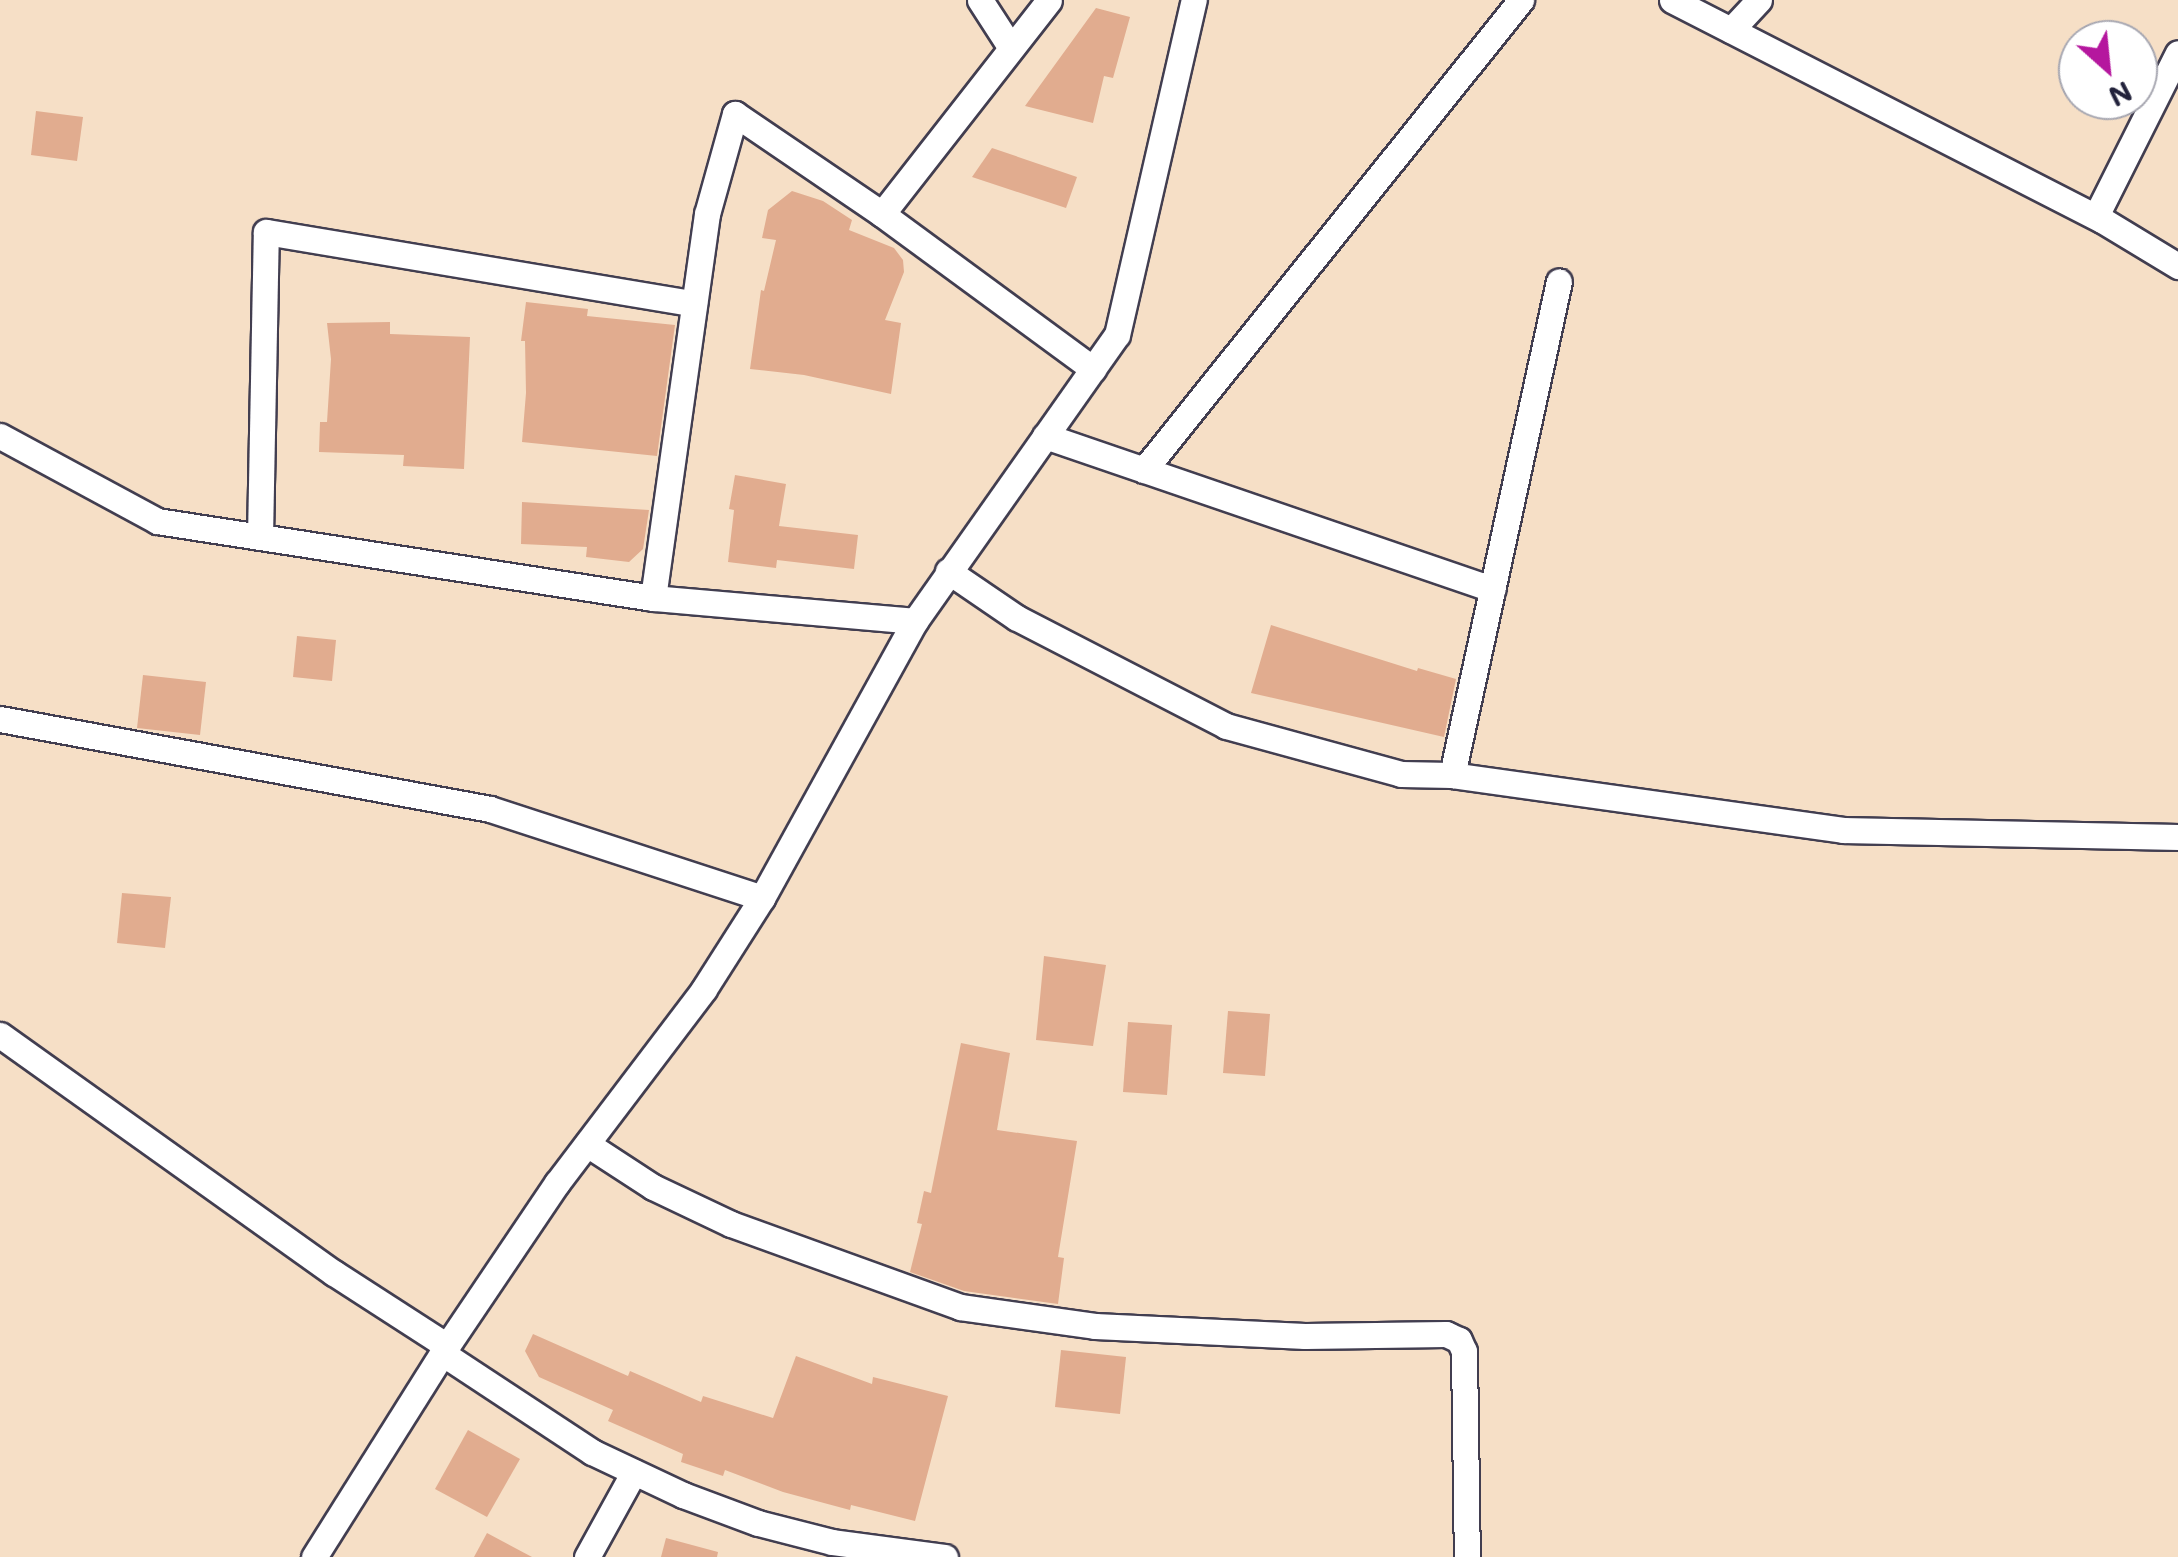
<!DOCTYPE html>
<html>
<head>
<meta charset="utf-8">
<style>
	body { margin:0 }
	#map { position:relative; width:2178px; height:1557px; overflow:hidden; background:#f6dfc6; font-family:Mali,sans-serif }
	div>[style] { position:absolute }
	.building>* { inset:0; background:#e1ac8f }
	.roads { filter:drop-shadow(2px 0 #423e50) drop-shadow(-2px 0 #423e50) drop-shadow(0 2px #423e50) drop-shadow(0 -2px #423e50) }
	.minor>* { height:25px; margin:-12.5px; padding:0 12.5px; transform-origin:12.5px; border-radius:12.5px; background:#fff }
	span { translate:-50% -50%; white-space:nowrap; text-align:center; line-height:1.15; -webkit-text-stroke:8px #fff; paint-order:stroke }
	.north { position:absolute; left:2058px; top:20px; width:100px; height:100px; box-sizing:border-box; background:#fff; border:2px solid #a7a7b1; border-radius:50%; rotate:153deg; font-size:28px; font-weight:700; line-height:40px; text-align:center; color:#22223b }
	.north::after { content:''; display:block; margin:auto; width:35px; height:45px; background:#b5179e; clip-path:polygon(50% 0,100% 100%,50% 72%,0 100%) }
</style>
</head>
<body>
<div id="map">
	<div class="building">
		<i style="clip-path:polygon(1096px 8px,1130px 17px,1113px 78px,1104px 76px,1093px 123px,1025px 106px)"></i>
		<i style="clip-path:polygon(36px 111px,83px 117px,77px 161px,31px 155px)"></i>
		<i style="clip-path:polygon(992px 148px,1077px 177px,1066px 208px,972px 177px)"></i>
		<i style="clip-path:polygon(792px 191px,823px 201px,852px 220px,849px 230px,894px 248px,903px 260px,904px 272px,885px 320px,901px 323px,891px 394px,804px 375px,750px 369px,761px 290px,764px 291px,776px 240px,762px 238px,768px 210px)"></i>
		<i style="clip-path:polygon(526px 302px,588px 309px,587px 316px,675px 325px,657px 456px,522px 442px,526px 393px,525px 341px,521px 341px)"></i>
		<i style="clip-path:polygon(390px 322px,390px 334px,470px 337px,464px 469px,403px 466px,404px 455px,319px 452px,320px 422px,327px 422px,331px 359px,327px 323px)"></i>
		<i style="clip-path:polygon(735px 475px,786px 484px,779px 526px,858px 535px,854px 569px,777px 560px,776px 568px,728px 562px,734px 510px,729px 509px)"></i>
		<i style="clip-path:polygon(522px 502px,649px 510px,643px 549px,629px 562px,586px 557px,587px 547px,521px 544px)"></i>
		<i style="clip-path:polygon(1271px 625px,1417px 671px,1418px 668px,1456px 679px,1444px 737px,1251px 693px)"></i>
		<i style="clip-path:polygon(297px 636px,336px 640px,332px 681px,293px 677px)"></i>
		<i style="clip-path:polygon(143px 675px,206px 682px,200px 735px,137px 728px)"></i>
		<i style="clip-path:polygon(122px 893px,171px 897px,165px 948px,117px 943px)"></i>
		<i style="clip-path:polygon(1044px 956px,1106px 965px,1093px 1046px,1036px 1040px)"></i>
		<i style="clip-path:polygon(1228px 1011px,1270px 1014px,1265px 1076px,1223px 1073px)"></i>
		<i style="clip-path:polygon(1128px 1022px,1172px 1025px,1167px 1095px,1123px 1092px)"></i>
		<i style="clip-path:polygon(961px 1043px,1010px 1053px,997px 1130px,1077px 1141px,1058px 1257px,1064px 1258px,1058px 1304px,964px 1291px,910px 1272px,922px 1224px,917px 1223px,924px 1191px,931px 1193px)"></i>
		<i style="clip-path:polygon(533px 1334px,628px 1376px,630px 1371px,701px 1402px,703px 1396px,773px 1418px,796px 1356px,872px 1384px,873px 1377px,948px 1396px,915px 1521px,851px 1505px,850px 1510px,783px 1492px,725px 1470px,723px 1476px,681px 1462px,683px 1454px,608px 1421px,613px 1410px,539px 1377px,525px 1351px)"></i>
		<i style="clip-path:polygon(1061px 1350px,1126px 1357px,1120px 1414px,1055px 1407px)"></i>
		<i style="clip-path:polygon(468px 1430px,520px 1459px,487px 1517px,435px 1489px)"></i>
		<i style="clip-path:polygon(487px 1533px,532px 1557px,474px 1557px)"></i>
		<i style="clip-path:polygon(666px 1538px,718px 1552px,717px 1557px,661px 1557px)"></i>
	</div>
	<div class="roads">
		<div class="minor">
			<i style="left:980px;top:0;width:57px;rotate:57.1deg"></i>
			<i style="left:1672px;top:0;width:483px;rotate:27.1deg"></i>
			<i style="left:2102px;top:220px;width:89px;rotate:31.2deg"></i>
			<i style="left:1731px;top:30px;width:41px;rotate:-47deg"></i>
			<i style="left:882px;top:214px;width:271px;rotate:-52deg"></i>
			<i style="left:2096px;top:216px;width:182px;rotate:-63.3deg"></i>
			<i style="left:0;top:436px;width:179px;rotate:28.4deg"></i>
			<i style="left:157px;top:521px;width:502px;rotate:8.82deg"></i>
			<i style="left:653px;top:598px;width:263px;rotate:5deg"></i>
			<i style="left:1045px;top:436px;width:473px;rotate:18.9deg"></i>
			<i style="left:1144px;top:470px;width:603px;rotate:-51.27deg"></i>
			<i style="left:260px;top:537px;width:305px;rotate:-88.9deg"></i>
			<i style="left:266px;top:232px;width:434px;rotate:9.5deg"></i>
			<i style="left:948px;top:571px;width:83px;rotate:34.3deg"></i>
			<i style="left:1017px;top:618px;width:235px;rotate:27.3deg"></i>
			<i style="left:1226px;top:726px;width:181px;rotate:15.3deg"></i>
			<i style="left:1401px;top:774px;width:51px;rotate:1.1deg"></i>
			<i style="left:1452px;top:775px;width:395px;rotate:8deg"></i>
			<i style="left:1843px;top:830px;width:335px;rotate:1.2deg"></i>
			<i style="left:653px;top:598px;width:388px;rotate:-82deg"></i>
			<i style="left:707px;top:214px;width:104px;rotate:-74.4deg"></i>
			<i style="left:735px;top:114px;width:178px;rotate:34.2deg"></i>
			<i style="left:882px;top:214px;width:262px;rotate:36.3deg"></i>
			<i style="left:0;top:719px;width:498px;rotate:10.4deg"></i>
			<i style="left:490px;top:809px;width:286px;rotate:18.1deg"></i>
			<i style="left:1452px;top:775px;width:505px;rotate:-77.78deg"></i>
			<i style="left:0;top:1035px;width:410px;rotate:35.5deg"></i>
			<i style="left:334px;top:1273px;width:135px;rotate:32.9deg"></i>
			<i style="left:587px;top:1144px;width:79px;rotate:33.1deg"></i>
			<i style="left:653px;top:1187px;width:86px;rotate:25.4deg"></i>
			<i style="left:731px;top:1224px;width:244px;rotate:19.9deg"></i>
			<i style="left:960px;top:1307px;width:136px;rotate:8deg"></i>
			<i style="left:1095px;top:1326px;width:210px;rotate:2.7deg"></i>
			<i style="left:1305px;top:1336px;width:141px;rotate:-0.8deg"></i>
			<i style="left:1446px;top:1334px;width:14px;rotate:25deg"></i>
			<i style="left:1459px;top:1340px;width:12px;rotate:66deg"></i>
			<i style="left:1464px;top:1351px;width:206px;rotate:89.2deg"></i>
			<i style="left:442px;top:1353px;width:180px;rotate:33.4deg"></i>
			<i style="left:592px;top:1452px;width:101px;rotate:25.3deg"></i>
			<i style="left:683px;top:1495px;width:80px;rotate:20.5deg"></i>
			<i style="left:758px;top:1523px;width:76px;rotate:14.4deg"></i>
			<i style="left:832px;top:1542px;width:114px;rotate:7.6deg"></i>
			<i style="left:314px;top:1557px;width:249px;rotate:-57.8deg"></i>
			<i style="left:447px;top:1346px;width:197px;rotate:-56deg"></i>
			<i style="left:557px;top:1183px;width:243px;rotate:-52.8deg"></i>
			<i style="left:704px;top:989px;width:108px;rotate:-57.5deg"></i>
			<i style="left:762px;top:898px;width:316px;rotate:-61.1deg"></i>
			<i style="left:915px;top:621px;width:350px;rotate:-54.8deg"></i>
			<i style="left:1117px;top:335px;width:344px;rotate:-77.1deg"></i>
			<i style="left:587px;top:1557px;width:97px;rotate:-61.1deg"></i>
		</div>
	</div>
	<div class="north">N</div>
</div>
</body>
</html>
